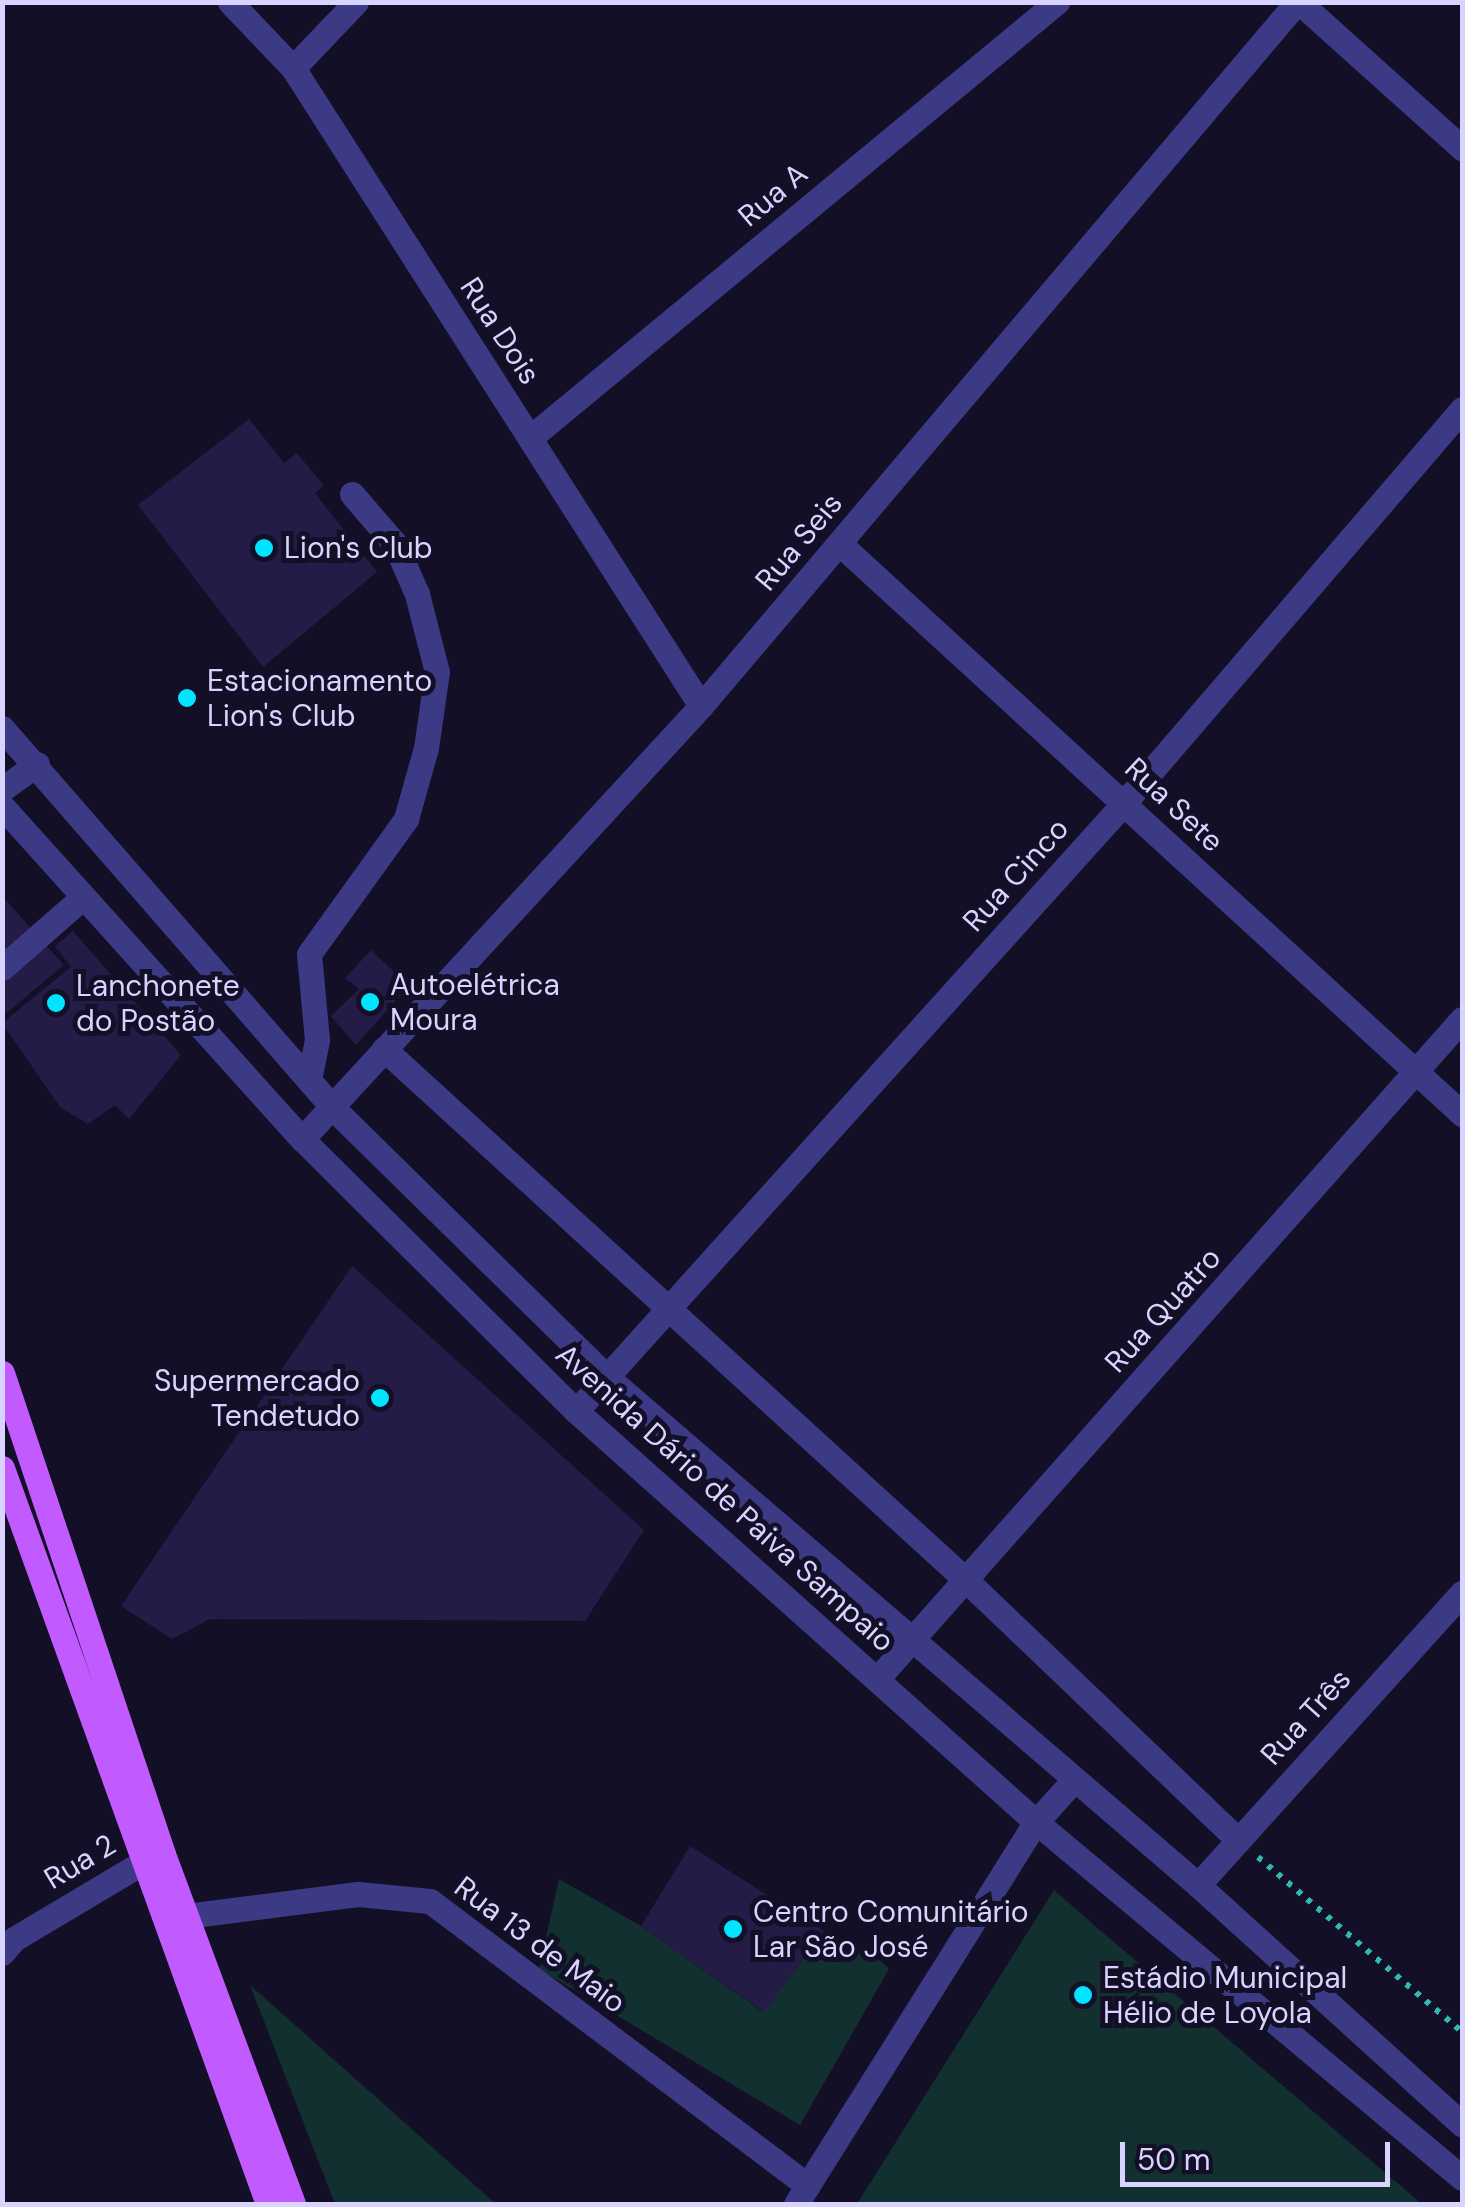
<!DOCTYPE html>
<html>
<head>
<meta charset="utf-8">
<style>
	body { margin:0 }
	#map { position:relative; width:1465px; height:2207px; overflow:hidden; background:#130f26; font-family:"DM Sans",sans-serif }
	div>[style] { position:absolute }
	.green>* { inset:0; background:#12302f }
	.building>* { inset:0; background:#241b47 }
	.path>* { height:6px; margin-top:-3px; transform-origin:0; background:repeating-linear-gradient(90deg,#2fb8b0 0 5px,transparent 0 13px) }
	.minor>* { height:25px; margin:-12.5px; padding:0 12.5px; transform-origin:12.5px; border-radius:12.5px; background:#3d3a85 }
	.major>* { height:25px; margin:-12.5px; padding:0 12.5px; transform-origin:12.5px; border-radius:12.5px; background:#c25bff }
	.dots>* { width:28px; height:28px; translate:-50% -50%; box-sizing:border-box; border:5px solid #130f26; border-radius:50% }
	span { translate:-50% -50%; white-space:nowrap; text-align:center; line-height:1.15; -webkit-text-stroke:10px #130f26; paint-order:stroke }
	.street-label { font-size:30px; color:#d9d4ff }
	.poi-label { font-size:30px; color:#d9d4ff }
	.left { translate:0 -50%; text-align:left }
	.right { translate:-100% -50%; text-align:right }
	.frame { position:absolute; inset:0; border:5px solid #d9d4ff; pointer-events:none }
	.scale { position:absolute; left:1120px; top:2142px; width:270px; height:45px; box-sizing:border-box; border:5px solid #d9d4ff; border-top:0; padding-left:12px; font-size:30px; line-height:35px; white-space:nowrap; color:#d9d4ff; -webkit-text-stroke:8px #130f26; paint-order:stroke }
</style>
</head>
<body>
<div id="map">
	<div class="green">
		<i style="clip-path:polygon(559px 1879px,641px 1926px,763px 2012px,824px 1931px,882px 1962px,889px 1969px,800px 2125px,539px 1969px)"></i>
		<i style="clip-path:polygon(1054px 1890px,1101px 1931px,1422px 2204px,857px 2204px)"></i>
		<i style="clip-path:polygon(250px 1985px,496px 2204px,335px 2204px)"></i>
	</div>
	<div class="building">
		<i style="clip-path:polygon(249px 419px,284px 463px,297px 453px,324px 486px,315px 493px,377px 572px,263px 667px,138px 505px)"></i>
		<i style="clip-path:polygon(2px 896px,64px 965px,4px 1015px,2px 1013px)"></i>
		<i style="clip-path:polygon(73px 931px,181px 1055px,129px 1119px,115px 1105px,88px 1124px,60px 1107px,2px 1023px,71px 967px,55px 946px)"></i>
		<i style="clip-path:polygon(371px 950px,409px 986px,356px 1045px,331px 1016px,359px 989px,345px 978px)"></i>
		<i style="clip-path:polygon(352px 1266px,644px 1530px,585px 1621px,210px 1619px,172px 1639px,121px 1606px)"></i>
		<i style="clip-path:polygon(690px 1846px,824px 1931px,764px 2012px,641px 1926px)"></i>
	</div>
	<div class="path">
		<i style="left:1258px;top:1857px;width:269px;rotate:40.6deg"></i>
	</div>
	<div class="minor">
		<i style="left:230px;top:2px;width:91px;rotate:46.3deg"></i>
		<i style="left:293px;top:68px;width:757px;rotate:57.4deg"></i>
		<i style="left:1299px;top:2px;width:219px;rotate:41.9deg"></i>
		<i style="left:293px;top:68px;width:91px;rotate:-46.3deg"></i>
		<i style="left:531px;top:437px;width:683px;rotate:-39.59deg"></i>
		<i style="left:840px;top:544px;width:844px;rotate:42.5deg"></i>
		<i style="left:2px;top:728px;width:505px;rotate:48.93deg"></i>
		<i style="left:334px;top:1109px;width:384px;rotate:44.5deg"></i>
		<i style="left:608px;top:1378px;width:778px;rotate:40.67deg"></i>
		<i style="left:1198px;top:1885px;width:356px;rotate:42.2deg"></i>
		<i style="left:2px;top:789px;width:43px;rotate:-35.5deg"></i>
		<i style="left:2px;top:806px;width:448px;rotate:48deg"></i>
		<i style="left:302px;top:1139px;width:386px;rotate:44.8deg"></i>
		<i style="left:576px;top:1411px;width:617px;rotate:41.78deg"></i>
		<i style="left:1036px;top:1822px;width:555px;rotate:39.88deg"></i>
		<i style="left:2px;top:968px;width:108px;rotate:-41.2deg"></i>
		<i style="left:384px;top:1049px;width:788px;rotate:42.38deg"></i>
		<i style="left:966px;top:1580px;width:376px;rotate:43.7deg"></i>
		<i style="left:309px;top:1080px;width:41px;rotate:-78.7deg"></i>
		<i style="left:317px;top:1040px;width:86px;rotate:-95.3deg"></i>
		<i style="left:309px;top:954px;width:166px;rotate:-54.3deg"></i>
		<i style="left:406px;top:819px;width:74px;rotate:-74.3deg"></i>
		<i style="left:426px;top:748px;width:77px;rotate:-81.8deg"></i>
		<i style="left:437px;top:672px;width:81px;rotate:-104.4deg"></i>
		<i style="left:417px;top:594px;width:55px;rotate:-113.7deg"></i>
		<i style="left:395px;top:544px;width:66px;rotate:-130.7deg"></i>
		<i style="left:302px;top:1139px;width:589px;rotate:-47.34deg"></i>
		<i style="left:701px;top:706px;width:922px;rotate:-49.75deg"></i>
		<i style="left:576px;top:1411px;width:819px;rotate:-47.97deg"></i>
		<i style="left:1124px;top:803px;width:519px;rotate:-49.37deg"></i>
		<i style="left:877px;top:1679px;width:882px;rotate:-48.45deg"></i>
		<i style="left:1198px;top:1885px;width:394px;rotate:-47.9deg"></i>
		<i style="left:186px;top:1916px;width:173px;rotate:-7.3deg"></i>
		<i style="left:358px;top:1894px;width:72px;rotate:5.6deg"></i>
		<i style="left:430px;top:1901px;width:473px;rotate:37deg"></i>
		<i style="left:2px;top:1953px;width:18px;rotate:-49deg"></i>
		<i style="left:14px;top:1939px;width:150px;rotate:-30.8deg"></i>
		<i style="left:796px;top:2204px;width:451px;rotate:-57.9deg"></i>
		<i style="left:1036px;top:1822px;width:57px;rotate:-47.9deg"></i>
	</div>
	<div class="major">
		<i style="left:2px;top:1373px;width:507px;rotate:71.49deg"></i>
		<i style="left:163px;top:1854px;width:373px;rotate:69.6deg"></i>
		<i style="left:2px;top:1468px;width:783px;rotate:70.13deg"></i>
	</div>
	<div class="dots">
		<i style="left:264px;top:548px;background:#00e5ff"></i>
		<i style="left:187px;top:698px;background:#00e5ff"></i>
		<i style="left:370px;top:1002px;background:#00e5ff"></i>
		<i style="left:56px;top:1003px;background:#00e5ff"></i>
		<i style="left:380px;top:1398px;background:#00e5ff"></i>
		<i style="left:733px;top:1929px;background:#00e5ff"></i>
		<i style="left:1083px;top:1995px;background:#00e5ff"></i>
	</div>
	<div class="street-label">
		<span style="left:773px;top:195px;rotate:-40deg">Rua A</span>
		<span style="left:500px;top:331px;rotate:57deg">Rua Dois</span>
		<span style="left:799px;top:542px;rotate:-50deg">Rua Seis</span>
		<span style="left:1174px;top:805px;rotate:43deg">Rua Sete</span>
		<span style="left:1016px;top:875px;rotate:-48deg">Rua Cinco</span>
		<span style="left:1163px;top:1310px;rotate:-48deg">Rua Quatro</span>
		<span style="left:725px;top:1498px;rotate:42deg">Avenida Dário de Paiva Sampaio</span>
		<span style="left:1306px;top:1717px;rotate:-48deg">Rua Três</span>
		<span style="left:80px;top:1862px;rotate:-31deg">Rua 2</span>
		<span style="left:540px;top:1945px;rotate:37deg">Rua 13 de Maio</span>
	</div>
	<div class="poi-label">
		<span class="left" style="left:284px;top:548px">Lion's Club</span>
		<span class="left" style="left:207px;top:698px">Estacionamento<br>Lion's Club</span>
		<span class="left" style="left:390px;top:1002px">Autoelétrica<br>Moura</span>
		<span class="left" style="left:76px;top:1003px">Lanchonete<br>do Postão</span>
		<span class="right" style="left:360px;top:1398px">Supermercado<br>Tendetudo</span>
		<span class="left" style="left:753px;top:1929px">Centro Comunitário<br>Lar São José</span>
		<span class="left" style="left:1103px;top:1995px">Estádio Municipal<br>Hélio de Loyola</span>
	</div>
	<div class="frame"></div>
	<div class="scale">50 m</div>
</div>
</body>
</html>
